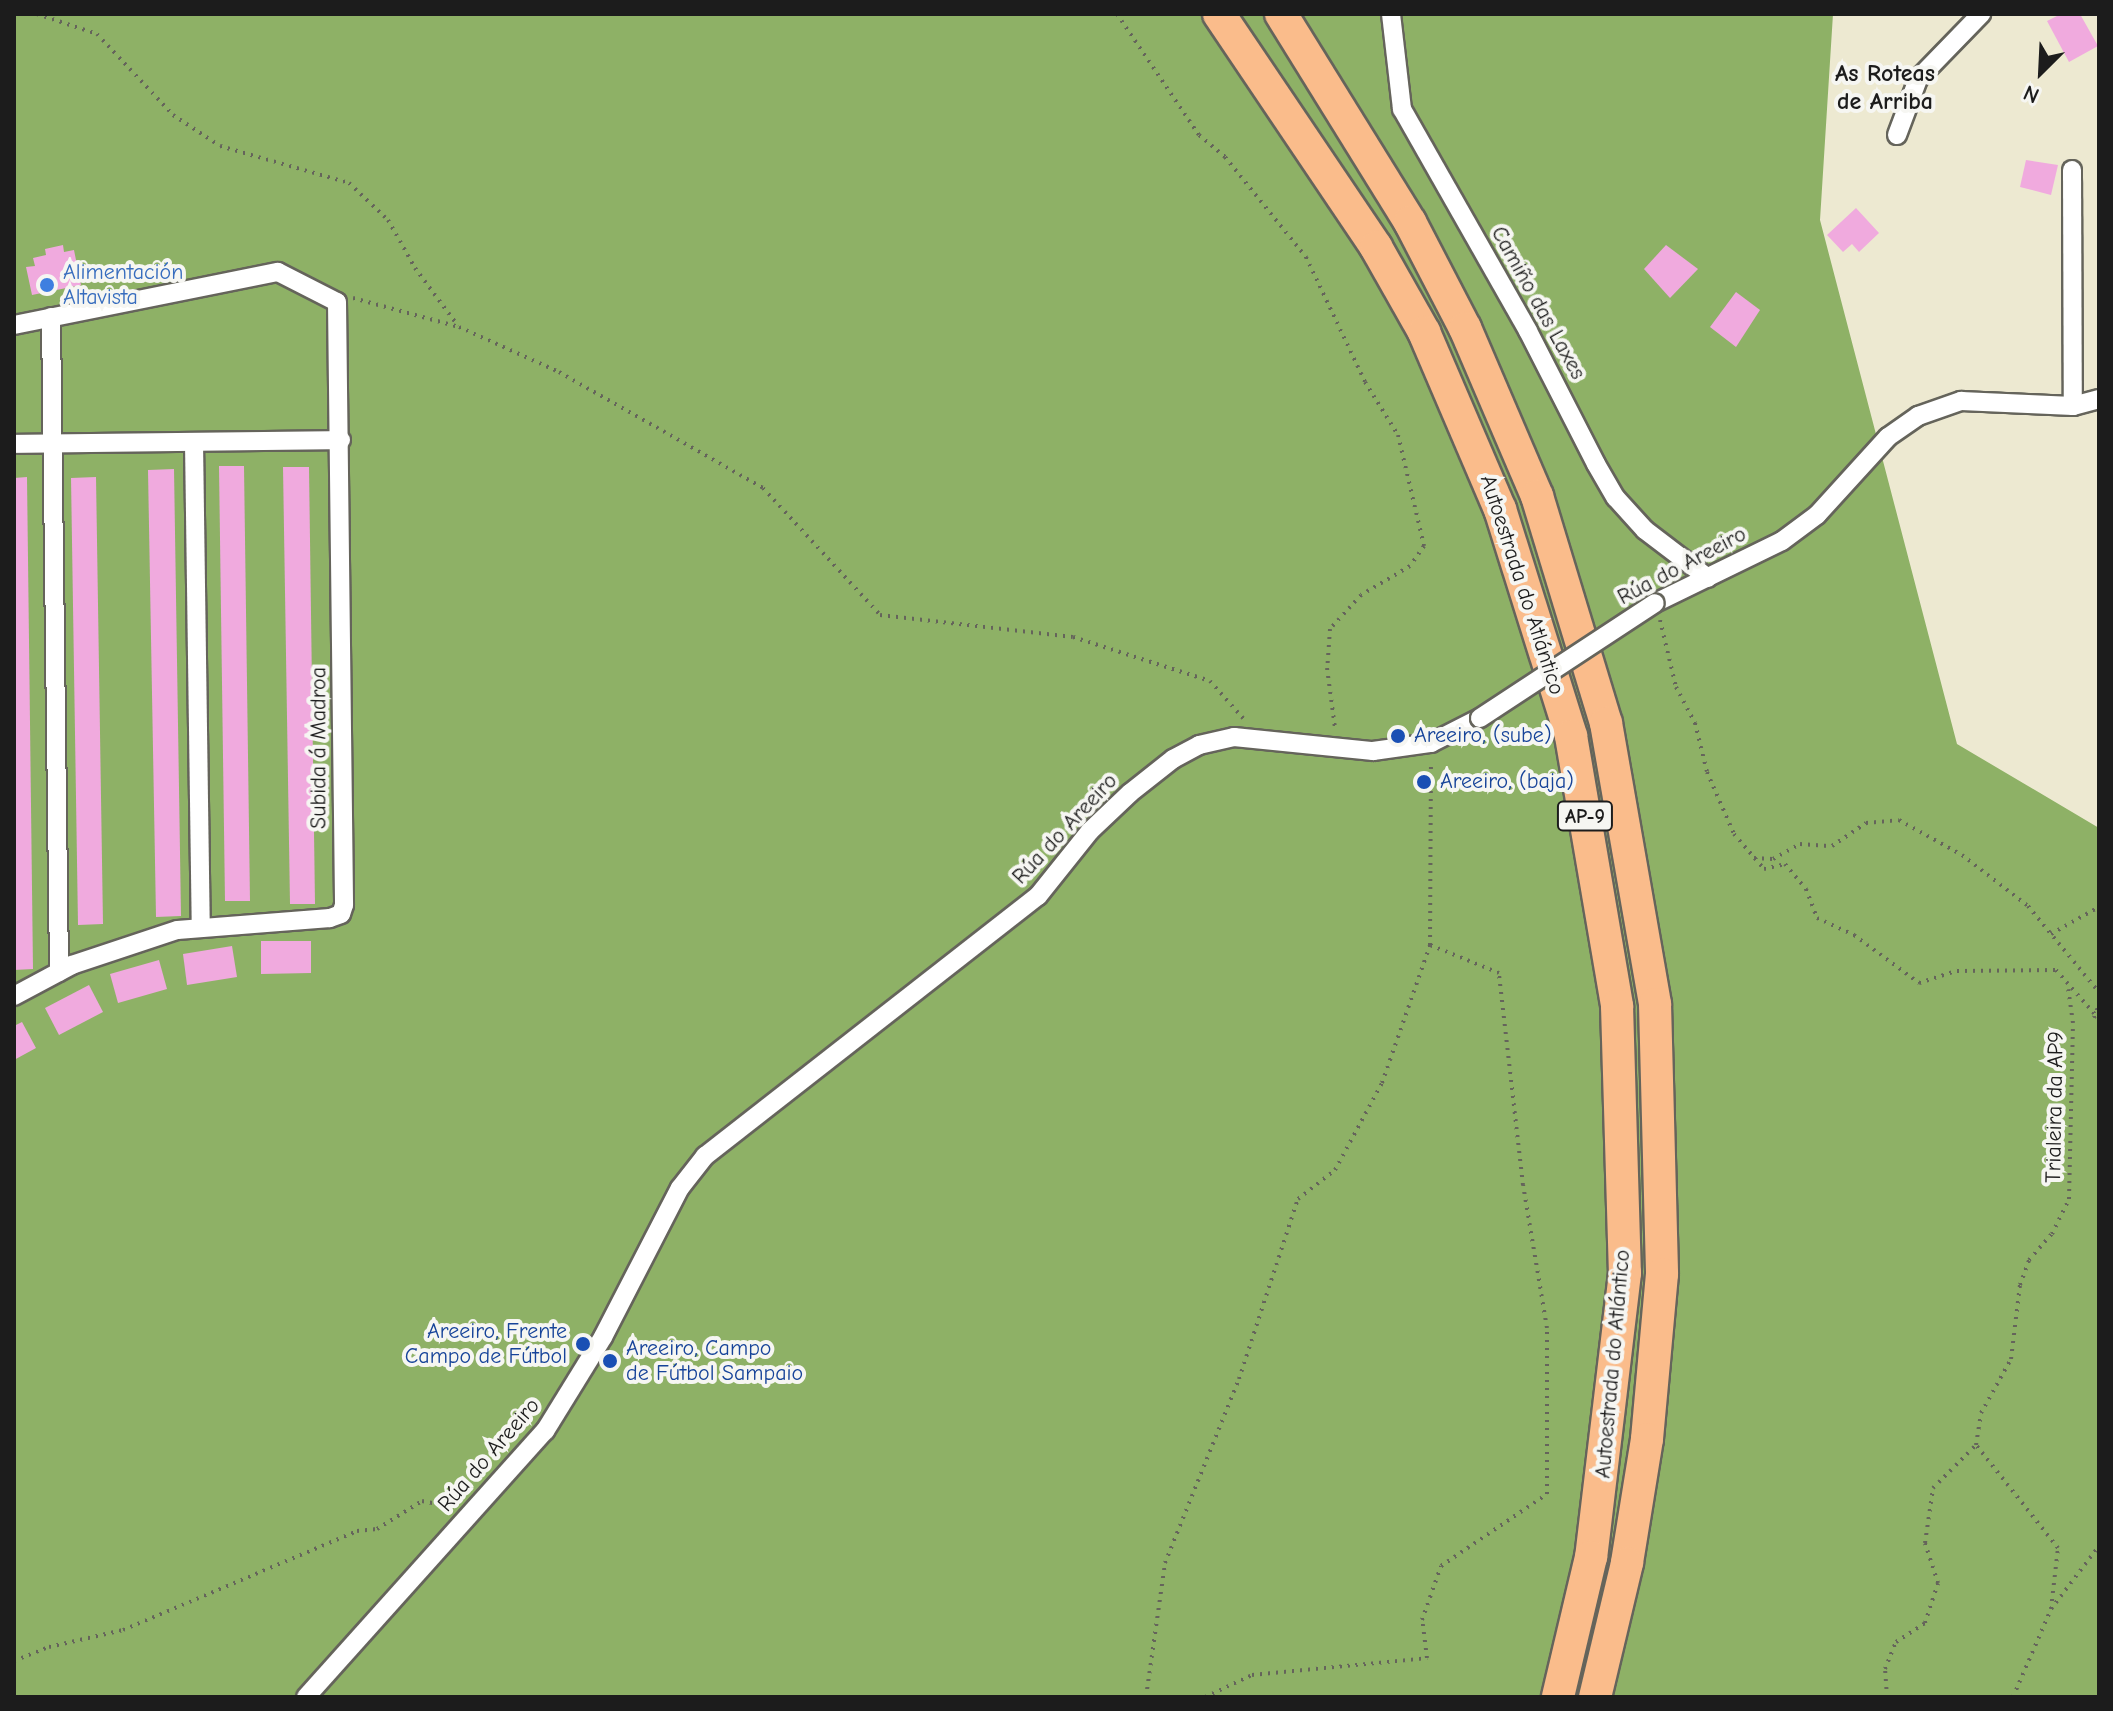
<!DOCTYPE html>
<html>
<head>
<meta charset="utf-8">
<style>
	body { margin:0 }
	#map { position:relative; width:2113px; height:1711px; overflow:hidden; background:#ede9d1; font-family:"Comic Neue",sans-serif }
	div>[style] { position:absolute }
	.forest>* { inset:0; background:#8eb166 }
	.building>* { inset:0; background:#f0aade }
	.path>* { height:4px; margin-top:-2px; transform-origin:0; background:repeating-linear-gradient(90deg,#65645b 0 2px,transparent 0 8px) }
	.roads { filter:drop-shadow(2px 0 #65645b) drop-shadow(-2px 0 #65645b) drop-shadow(0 2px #65645b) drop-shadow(0 -2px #65645b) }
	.minor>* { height:18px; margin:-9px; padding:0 9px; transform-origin:9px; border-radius:9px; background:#fff }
	.motorway>* { height:32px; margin:-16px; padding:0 16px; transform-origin:16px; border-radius:16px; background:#fabc8b }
	.bridges { filter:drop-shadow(2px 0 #65645b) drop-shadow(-2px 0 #65645b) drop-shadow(0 2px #65645b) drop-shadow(0 -2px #65645b) }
	.minor-bridge>* { height:18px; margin:-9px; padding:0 9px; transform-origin:9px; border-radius:9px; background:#fff }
	.dots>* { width:22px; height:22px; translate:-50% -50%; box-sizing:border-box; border:4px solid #f6f6f2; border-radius:50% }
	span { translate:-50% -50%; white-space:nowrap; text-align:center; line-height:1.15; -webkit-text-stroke:8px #f6f6f2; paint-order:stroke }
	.shield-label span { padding:2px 6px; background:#f6f6f2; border:2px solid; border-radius:6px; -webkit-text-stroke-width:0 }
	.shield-label { font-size:20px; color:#1c1c1c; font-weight:700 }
	.shop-label { font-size:22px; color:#366cbe }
	.left { translate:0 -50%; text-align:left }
	.street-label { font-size:22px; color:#1c1c1c }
	.transit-label { font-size:22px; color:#164399 }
	.right { translate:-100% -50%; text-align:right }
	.neighbourhood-label { font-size:24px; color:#1c1c1c; font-weight:700 }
	.frame { position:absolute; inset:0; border:16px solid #1c1c1c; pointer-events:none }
	.north { position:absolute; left:2001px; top:32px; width:80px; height:80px; -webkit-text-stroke:6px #f6f6f2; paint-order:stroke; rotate:204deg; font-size:22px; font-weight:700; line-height:32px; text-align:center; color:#1c1c1c }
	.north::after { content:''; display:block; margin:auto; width:28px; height:36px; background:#1c1c1c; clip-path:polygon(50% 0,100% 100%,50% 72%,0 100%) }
</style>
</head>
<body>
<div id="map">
	<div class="forest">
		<i style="clip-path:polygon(14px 14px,1833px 14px,1820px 220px,1957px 744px,2099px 828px,2099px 1697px,14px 1697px)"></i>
	</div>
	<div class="building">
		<i style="clip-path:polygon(2061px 14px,2080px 14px,2098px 46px,2069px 62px,2047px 21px)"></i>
		<i style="clip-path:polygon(2026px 160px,2058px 165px,2051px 195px,2020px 187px)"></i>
		<i style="clip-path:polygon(1856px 208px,1879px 233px,1859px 252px,1852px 244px,1843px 252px,1827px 235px)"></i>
		<i style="clip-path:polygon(63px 245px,64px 252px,74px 250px,81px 285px,32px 295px,26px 267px,35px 266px,33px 258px,46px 255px,45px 249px)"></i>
		<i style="clip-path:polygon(1666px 245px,1698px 269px,1670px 298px,1644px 269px)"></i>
		<i style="clip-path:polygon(1736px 292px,1760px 310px,1736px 347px,1710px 327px)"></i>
		<i style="clip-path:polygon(219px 466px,244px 466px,250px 901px,225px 901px)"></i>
		<i style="clip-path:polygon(283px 467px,309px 467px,315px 904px,290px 904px)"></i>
		<i style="clip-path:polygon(174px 469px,181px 916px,156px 917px,148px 470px)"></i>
		<i style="clip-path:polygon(27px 477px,33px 969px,14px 970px,14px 478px)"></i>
		<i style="clip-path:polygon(96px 477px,103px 924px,78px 925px,71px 478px)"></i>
		<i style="clip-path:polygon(261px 941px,311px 941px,311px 973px,261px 974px)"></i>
		<i style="clip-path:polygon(232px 946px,237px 977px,187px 985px,183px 954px)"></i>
		<i style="clip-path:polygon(159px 960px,167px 989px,118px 1003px,110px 974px)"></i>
		<i style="clip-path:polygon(89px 985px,103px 1012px,59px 1035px,45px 1008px)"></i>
		<i style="clip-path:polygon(22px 1022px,36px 1048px,14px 1060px,14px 1026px)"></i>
	</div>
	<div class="path">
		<i style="left:37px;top:14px;width:63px;rotate:18.4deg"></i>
		<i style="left:97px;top:34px;width:111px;rotate:46.8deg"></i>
		<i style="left:173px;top:115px;width:56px;rotate:33.4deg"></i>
		<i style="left:220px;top:146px;width:134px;rotate:16deg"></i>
		<i style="left:349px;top:183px;width:54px;rotate:43.5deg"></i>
		<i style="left:388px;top:220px;width:55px;rotate:60.6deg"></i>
		<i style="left:415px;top:268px;width:72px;rotate:53.4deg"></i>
		<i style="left:1117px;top:14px;width:146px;rotate:55.9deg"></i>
		<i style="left:1199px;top:135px;width:34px;rotate:40deg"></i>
		<i style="left:1225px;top:157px;width:129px;rotate:51deg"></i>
		<i style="left:1306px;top:257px;width:138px;rotate:64.7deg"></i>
		<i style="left:1365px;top:382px;width:62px;rotate:58.1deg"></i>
		<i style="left:1398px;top:435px;width:114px;rotate:76.8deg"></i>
		<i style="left:1424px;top:546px;width:24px;rotate:125deg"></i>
		<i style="left:1410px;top:566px;width:57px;rotate:149.4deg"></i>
		<i style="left:1361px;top:595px;width:46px;rotate:132.4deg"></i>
		<i style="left:1330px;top:629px;width:39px;rotate:94deg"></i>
		<i style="left:1327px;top:668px;width:61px;rotate:82.4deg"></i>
		<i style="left:353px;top:298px;width:110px;rotate:15.3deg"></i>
		<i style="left:459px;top:327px;width:110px;rotate:24.2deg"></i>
		<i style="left:559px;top:372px;width:235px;rotate:29.6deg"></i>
		<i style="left:763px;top:488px;width:173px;rotate:47.3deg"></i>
		<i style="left:880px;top:615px;width:194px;rotate:6.5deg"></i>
		<i style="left:1073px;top:637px;width:144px;rotate:17.8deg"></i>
		<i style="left:1210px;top:681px;width:50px;rotate:48.3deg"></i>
		<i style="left:1660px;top:620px;width:69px;rotate:76.6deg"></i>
		<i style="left:1676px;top:687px;width:41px;rotate:62.2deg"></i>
		<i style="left:1695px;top:723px;width:50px;rotate:76.2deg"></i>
		<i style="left:1707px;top:772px;width:68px;rotate:66.5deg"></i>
		<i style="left:1734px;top:834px;width:46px;rotate:49.4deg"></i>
		<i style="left:1764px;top:869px;width:22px;rotate:-13deg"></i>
		<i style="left:1785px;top:864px;width:33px;rotate:50deg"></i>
		<i style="left:1806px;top:889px;width:31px;rotate:69deg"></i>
		<i style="left:1817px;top:918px;width:41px;rotate:24.7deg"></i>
		<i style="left:1854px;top:935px;width:81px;rotate:36.4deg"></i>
		<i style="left:1919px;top:983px;width:40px;rotate:-18deg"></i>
		<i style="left:1957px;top:971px;width:99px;rotate:-0.6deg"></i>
		<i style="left:2056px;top:970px;width:65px;rotate:48.7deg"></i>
		<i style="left:1754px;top:858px;width:19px;rotate:3deg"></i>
		<i style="left:1773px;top:859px;width:31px;rotate:-29deg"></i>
		<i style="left:1800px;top:844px;width:32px;rotate:4deg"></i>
		<i style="left:1832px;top:846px;width:41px;rotate:-34.1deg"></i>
		<i style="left:1866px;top:823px;width:33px;rotate:-5deg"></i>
		<i style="left:1899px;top:820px;width:72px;rotate:29.1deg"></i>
		<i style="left:1962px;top:855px;width:83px;rotate:37.7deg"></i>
		<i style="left:2028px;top:906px;width:112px;rotate:50.5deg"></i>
		<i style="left:2051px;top:934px;width:55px;rotate:-29.4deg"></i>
		<i style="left:2094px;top:1018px;width:15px;rotate:-70deg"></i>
		<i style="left:2051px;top:1609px;width:61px;rotate:-83.5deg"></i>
		<i style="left:2058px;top:1548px;width:132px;rotate:-128.5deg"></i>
		<i style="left:1976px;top:1445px;width:32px;rotate:-81deg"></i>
		<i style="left:1981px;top:1413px;width:62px;rotate:-60.9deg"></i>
		<i style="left:2011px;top:1359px;width:75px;rotate:-83.1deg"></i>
		<i style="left:2020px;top:1285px;width:27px;rotate:-70deg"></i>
		<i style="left:2029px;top:1260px;width:35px;rotate:-49deg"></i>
		<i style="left:2052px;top:1234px;width:39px;rotate:-64deg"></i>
		<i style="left:2069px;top:1199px;width:176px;rotate:-88.7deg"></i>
		<i style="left:2073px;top:1023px;width:34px;rotate:-98deg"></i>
		<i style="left:14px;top:1661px;width:38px;rotate:-22deg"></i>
		<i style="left:49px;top:1647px;width:76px;rotate:-12.9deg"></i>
		<i style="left:123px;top:1630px;width:254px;rotate:-22.9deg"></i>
		<i style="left:357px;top:1531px;width:20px;rotate:-6deg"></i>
		<i style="left:377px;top:1529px;width:53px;rotate:-31.9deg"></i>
		<i style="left:422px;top:1501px;width:32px;rotate:11deg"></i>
		<i style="left:1146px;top:1697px;width:135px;rotate:-81.9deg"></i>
		<i style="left:1165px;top:1563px;width:198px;rotate:-68.1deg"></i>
		<i style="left:1239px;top:1379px;width:189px;rotate:-71.9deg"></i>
		<i style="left:1298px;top:1199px;width:47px;rotate:-38.1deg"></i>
		<i style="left:1335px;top:1170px;width:99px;rotate:-61.6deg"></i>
		<i style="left:1382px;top:1083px;width:146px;rotate:-70.8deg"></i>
		<i style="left:1205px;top:1697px;width:52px;rotate:-25.1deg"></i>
		<i style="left:1252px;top:1675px;width:176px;rotate:-5.5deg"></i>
		<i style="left:1427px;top:1658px;width:38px;rotate:-97deg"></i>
		<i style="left:1422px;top:1620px;width:57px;rotate:-70.6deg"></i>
		<i style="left:1441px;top:1566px;width:128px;rotate:-34.2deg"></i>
		<i style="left:1547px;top:1494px;width:166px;rotate:-90deg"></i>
		<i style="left:1547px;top:1328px;width:145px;rotate:-99.5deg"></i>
		<i style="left:1523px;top:1185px;width:213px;rotate:-96.5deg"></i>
		<i style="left:1499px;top:973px;width:74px;rotate:-157.9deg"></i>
		<i style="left:1430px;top:945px;width:184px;rotate:-89.7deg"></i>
		<i style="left:1887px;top:1697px;width:28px;rotate:-94deg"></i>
		<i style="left:1885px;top:1669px;width:29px;rotate:-68deg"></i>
		<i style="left:1896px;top:1642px;width:35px;rotate:-33deg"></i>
		<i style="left:1925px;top:1623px;width:42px;rotate:-72deg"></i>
		<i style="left:1938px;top:1583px;width:42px;rotate:-108deg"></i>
		<i style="left:1925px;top:1543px;width:56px;rotate:-81.7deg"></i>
		<i style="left:1933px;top:1488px;width:61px;rotate:-45deg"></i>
		<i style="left:2013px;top:1697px;width:96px;rotate:-66.6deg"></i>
		<i style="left:2051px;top:1609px;width:79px;rotate:-52.7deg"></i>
	</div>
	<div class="roads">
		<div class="minor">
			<i style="left:1391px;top:14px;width:96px;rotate:83.4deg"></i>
			<i style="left:1402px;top:109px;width:255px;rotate:60.4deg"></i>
			<i style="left:1528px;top:331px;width:149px;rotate:62.9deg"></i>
			<i style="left:1596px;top:464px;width:39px;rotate:60deg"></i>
			<i style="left:1616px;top:498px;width:43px;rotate:47.8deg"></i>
			<i style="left:1645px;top:530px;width:79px;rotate:37.3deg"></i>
			<i style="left:1897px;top:135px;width:60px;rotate:-69.4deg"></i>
			<i style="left:1918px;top:79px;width:91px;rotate:-45.9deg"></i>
			<i style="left:2072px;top:170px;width:236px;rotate:89.8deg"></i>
			<i style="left:51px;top:317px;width:655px;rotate:89.3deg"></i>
			<i style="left:14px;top:325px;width:269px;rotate:-11.4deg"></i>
			<i style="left:278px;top:272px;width:66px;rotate:27deg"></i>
			<i style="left:337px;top:302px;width:603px;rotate:89.33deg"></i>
			<i style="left:344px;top:905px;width:9px;rotate:108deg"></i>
			<i style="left:341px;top:914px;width:12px;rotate:160deg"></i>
			<i style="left:330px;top:918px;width:153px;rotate:175.5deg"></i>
			<i style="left:177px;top:930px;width:111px;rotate:161.6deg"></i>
			<i style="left:72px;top:965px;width:66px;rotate:151.9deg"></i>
			<i style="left:194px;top:442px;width:485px;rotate:89.2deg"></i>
			<i style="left:14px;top:444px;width:327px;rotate:-0.7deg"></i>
			<i style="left:1655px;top:603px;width:141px;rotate:-26deg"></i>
			<i style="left:1782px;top:541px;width:44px;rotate:-36.6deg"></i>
			<i style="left:1817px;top:515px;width:105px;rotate:-47.7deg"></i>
			<i style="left:1888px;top:437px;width:37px;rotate:-35deg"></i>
			<i style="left:1918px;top:416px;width:46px;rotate:-19.2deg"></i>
			<i style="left:1961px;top:401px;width:112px;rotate:2.6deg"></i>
			<i style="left:2073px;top:406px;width:27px;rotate:-15deg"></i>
			<i style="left:306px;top:1697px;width:358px;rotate:-48.1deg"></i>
			<i style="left:545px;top:1431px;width:110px;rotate:-58.3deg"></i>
			<i style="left:603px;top:1337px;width:168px;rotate:-62.7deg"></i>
			<i style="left:680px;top:1188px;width:41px;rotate:-52deg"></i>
			<i style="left:705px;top:1156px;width:422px;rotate:-38deg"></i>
			<i style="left:1038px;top:896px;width:83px;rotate:-51.3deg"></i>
			<i style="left:1090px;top:831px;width:55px;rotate:-43.5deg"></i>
			<i style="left:1130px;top:793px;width:55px;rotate:-38.3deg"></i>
			<i style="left:1173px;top:759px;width:30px;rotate:-28deg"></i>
			<i style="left:1199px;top:745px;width:36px;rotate:-13deg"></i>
			<i style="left:1234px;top:737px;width:140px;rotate:5.8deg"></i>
			<i style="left:1373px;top:751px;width:59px;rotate:-7.9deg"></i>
			<i style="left:1431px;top:743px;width:55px;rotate:-27deg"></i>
		</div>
		<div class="motorway">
			<i style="left:1219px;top:14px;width:281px;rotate:56deg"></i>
			<i style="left:1376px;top:247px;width:98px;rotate:60.5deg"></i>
			<i style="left:1424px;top:332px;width:193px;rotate:66.8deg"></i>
			<i style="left:1500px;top:509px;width:238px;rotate:72.6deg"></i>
			<i style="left:1571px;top:736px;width:274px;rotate:80.3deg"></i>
			<i style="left:1617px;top:1006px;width:267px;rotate:88.3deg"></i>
			<i style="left:1625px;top:1273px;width:286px;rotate:96.8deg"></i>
			<i style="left:1591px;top:1557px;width:144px;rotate:103.3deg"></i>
			<i style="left:1281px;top:14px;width:245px;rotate:58.2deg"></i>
			<i style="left:1410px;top:222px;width:119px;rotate:62.6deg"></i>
			<i style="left:1465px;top:328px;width:183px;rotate:66.8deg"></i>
			<i style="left:1537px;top:496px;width:237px;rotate:73.1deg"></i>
			<i style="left:1606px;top:723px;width:285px;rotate:80.1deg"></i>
			<i style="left:1655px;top:1004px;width:270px;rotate:88.5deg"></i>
			<i style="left:1662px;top:1274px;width:166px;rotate:95.2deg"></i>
			<i style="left:1647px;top:1439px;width:126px;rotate:99.2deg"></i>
			<i style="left:1627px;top:1563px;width:138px;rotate:103.4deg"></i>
		</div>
	</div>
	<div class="bridges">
		<div class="minor-bridge">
			<i style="left:1480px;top:718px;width:209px;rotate:-33.3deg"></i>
		</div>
	</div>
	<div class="dots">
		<i style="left:47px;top:285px;background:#3f7fe0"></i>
		<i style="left:1398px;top:736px;background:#1a4fb4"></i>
		<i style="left:1424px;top:782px;background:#1a4fb4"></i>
		<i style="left:583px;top:1344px;background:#1a4fb4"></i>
		<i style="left:610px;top:1361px;background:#1a4fb4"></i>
	</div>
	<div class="shield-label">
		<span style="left:1585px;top:816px">AP-9</span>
	</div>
	<div class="shop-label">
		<span class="left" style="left:63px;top:285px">Alimentación<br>Altavista</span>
	</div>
	<div class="street-label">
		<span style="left:1538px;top:303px;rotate:61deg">Camiño das Laxes</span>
		<span style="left:1682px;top:566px;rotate:-28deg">Rúa do Areeiro</span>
		<span style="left:1522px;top:585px;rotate:72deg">Autoestrada do Atlántico</span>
		<span style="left:319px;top:748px;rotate:-90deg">Subida á Madroa</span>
		<span style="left:1065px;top:829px;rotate:-47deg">Rúa do Areeiro</span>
		<span style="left:2055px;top:1107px;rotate:-89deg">Trialeira da AP9</span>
		<span style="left:1613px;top:1364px;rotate:-85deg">Autoestrada do Atlántico</span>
		<span style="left:489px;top:1455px;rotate:-49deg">Rúa do Areeiro</span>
	</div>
	<div class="transit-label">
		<span class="left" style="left:1414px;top:736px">Areeiro, (sube)</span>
		<span class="left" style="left:1440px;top:782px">Areeiro, (baja)</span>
		<span class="right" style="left:567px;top:1344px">Areeiro, Frente<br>Campo de Fútbol</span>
		<span class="left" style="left:626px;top:1361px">Areeiro, Campo<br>de Fútbol Sampaio</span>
	</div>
	<div class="neighbourhood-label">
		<span style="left:1885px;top:88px">As Roteas<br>de Arriba</span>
	</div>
	<div class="frame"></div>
	<div class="north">N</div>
</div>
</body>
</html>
